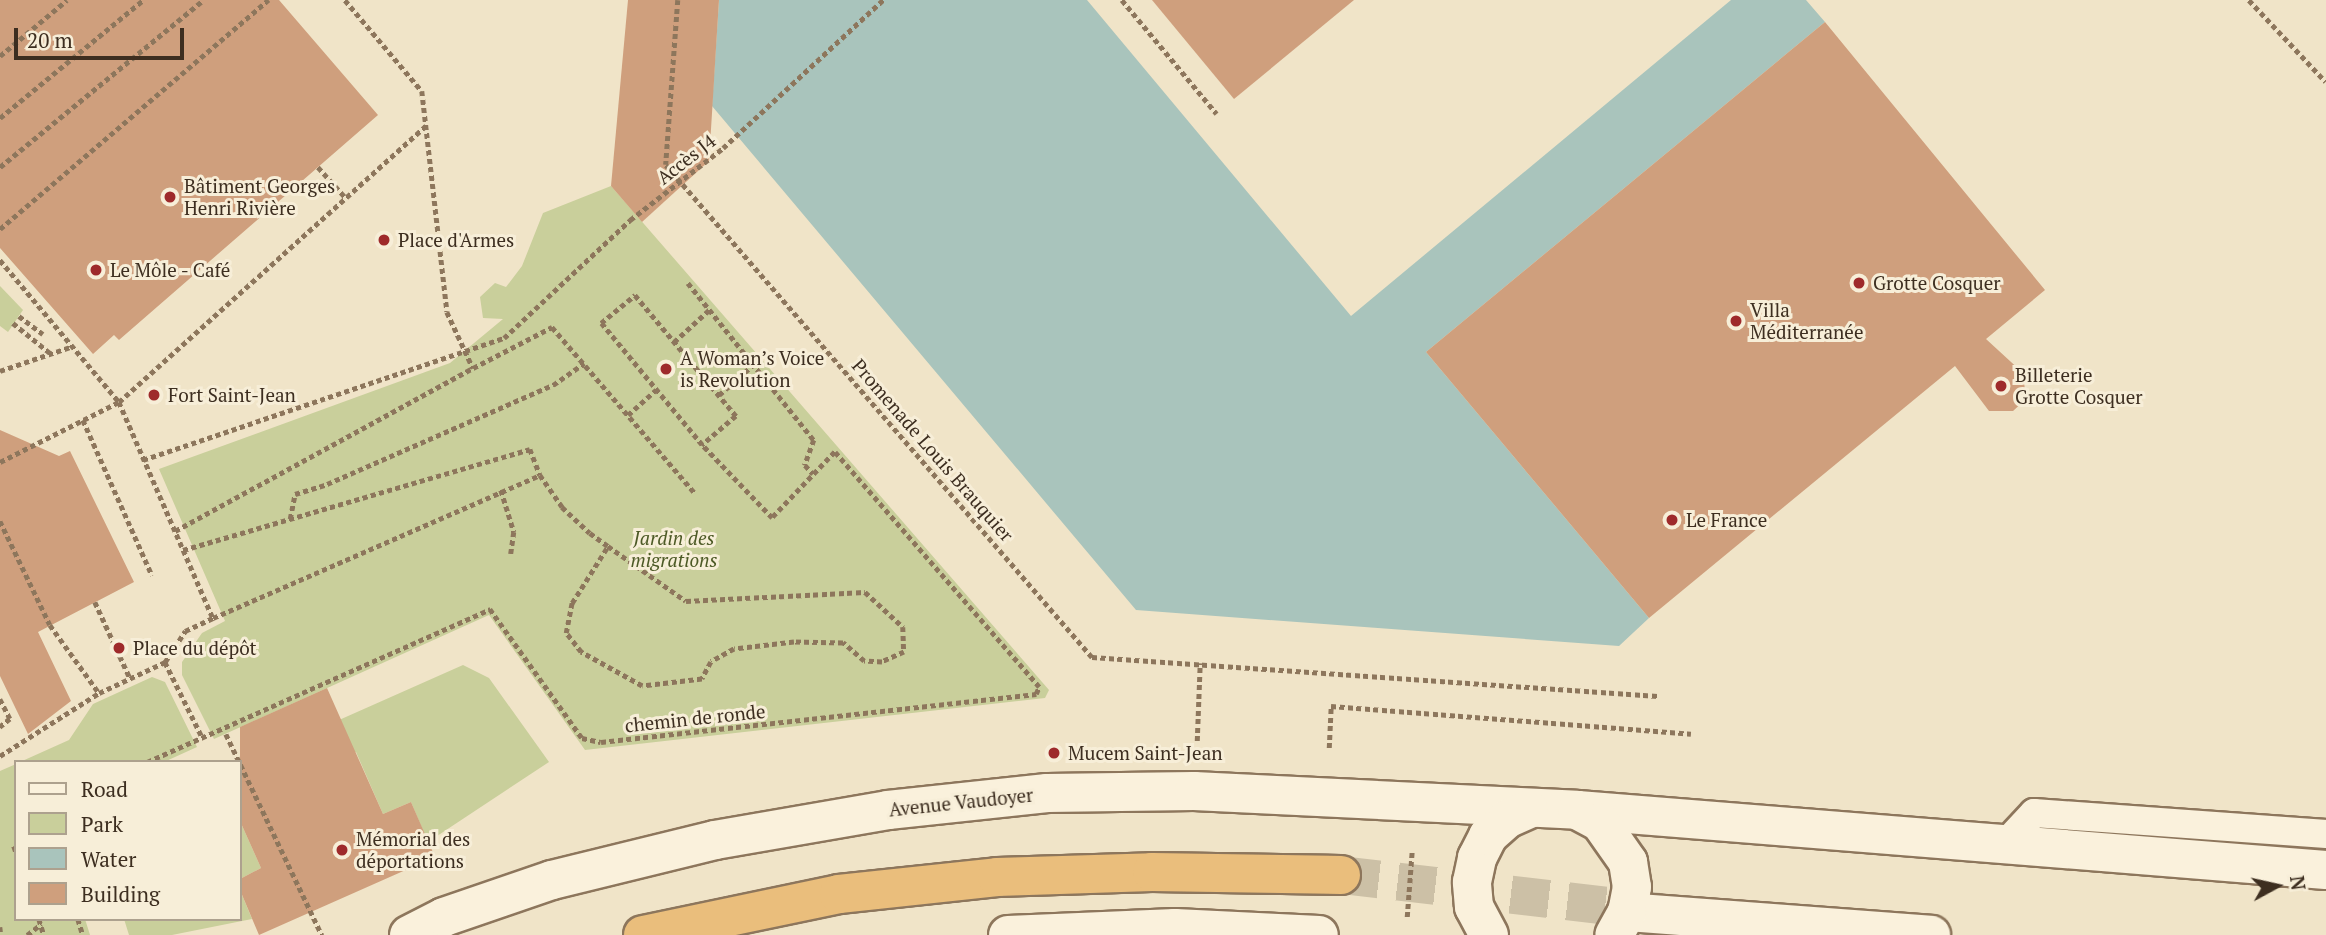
<!DOCTYPE html>
<html>
<head>
<meta charset="utf-8">
<style>
	body { margin:0 }
	#map { position:relative; width:2326px; height:935px; overflow:hidden; background:#f0e4c8; font-family:"PT Serif",serif }
	div>[style] { position:absolute }
	.green>* { inset:0; background:#c9cf9b }
	.water>* { inset:0; background:#a9c4bc }
	.building>* { inset:0; background:#cf9f7d }
	.trunk-tunnel>* { height:38px; margin-top:-19px; transform-origin:0; background:repeating-linear-gradient(90deg,#ccc0a6 0 38px,transparent 0 57px) }
	.path>* { height:4.5px; margin-top:-2.25px; transform-origin:0; background:repeating-linear-gradient(90deg,#8d765c 0 5px,transparent 0 8.5px) }
	.roads { filter:drop-shadow(2px 0 #8d765c) drop-shadow(-2px 0 #8d765c) drop-shadow(0 2px #8d765c) drop-shadow(0 -2px #8d765c) }
	.service>* { height:28px; margin:-14px; padding:0 14px; transform-origin:14px; border-radius:14px; background:#faf1dc }
	.tertiary>* { height:38px; margin:-19px; padding:0 19px; transform-origin:19px; border-radius:19px; background:#faf1dc }
	.trunk>* { height:38px; margin:-19px; padding:0 19px; transform-origin:19px; border-radius:19px; background:#eabe7c }
	.path-bridge>* { height:4.5px; margin-top:-2.25px; transform-origin:0; background:repeating-linear-gradient(90deg,#8d765c 0 5px,transparent 0 8.5px) }
	.dots>* { width:19px; height:19px; translate:-50% -50%; box-sizing:border-box; border:4px solid #f7eed8; border-radius:50% }
	span { translate:-50% -50%; white-space:nowrap; text-align:center; line-height:1.15; -webkit-text-stroke:6px #f7eed8; paint-order:stroke }
	.street-label { font-size:19px; color:#3d2e20 }
	.poi-label { font-size:19px; color:#3d2e20 }
	.left { translate:0 -50%; text-align:left }
	.park-label { font-size:19px; color:#4d5a26; font-style:italic }
	.legend { position:absolute; left:14px; top:760px; width:228px; height:161px; box-sizing:border-box; background:#f7eed8; border:2px solid #ada18e; margin:0; padding:9px 12px; list-style:none; font-size:21px; color:#3d2e20 }
	.legend li { display:flex; align-items:center; gap:14px; height:35px }
	.legend b { width:35px; border:2px solid #ada18e }
	.north { position:absolute; left:2242px; top:851px; width:70px; height:70px; -webkit-text-stroke:5px #f7eed8; paint-order:stroke; rotate:82deg; font-size:19px; font-weight:700; line-height:28px; text-align:center; color:#3d2e20 }
	.north::after { content:''; display:block; margin:auto; width:24px; height:32px; background:#3d2e20; clip-path:polygon(50% 0,100% 100%,50% 72%,0 100%) }
	.scale { position:absolute; left:14px; top:28px; width:170px; height:32px; box-sizing:border-box; border:4px solid #3d2e20; border-top:0; padding-left:9px; font-size:21px; line-height:24px; white-space:nowrap; color:#3d2e20; -webkit-text-stroke:5px #f7eed8; paint-order:stroke }
</style>
</head>
<body>
<div id="map">
	<div class="green">
		<i style="clip-path:polygon(611px 186px,1049px 690px,1045px 698px,585px 750px,489px 615px,214px 739px,182px 675px,182px 662px,202px 633px,225px 621px,159px 469px,450px 363px,503px 319px,483px 318px,480px 297px,495px 283px,506px 287px,522px 266px,543px 213px)"></i>
		<i style="clip-path:polygon(0 286px,23px 310px,8px 332px,0 326px)"></i>
		<i style="clip-path:polygon(463px 665px,489px 678px,549px 762px,428px 842px,411px 802px,383px 814px,356px 752px,240px 805px,240px 764px)"></i>
		<i style="clip-path:polygon(152px 677px,165px 682px,197px 747px,164px 762px,20px 762px,69px 740px,93px 704px)"></i>
		<i style="clip-path:polygon(16px 764px,16px 919px,85px 919px,90px 935px,0 935px,0 771px)"></i>
		<i style="clip-path:polygon(240px 821px,261px 868px,240px 879px)"></i>
		<i style="clip-path:polygon(240px 890px,252px 919px,172px 935px,129px 935px,124px 919px,240px 919px)"></i>
	</div>
	<div class="water">
		<i style="clip-path:polygon(719px 0,1087px 0,1351px 316px,1731px 0,1806px 0,1825px 22px,1426px 352px,1649px 618px,1619px 646px,1136px 610px,712px 106px)"></i>
	</div>
	<div class="building">
		<i style="clip-path:polygon(0 0,279px 0,378px 115px,119px 340px,114px 335px,93px 354px,0 248px)"></i>
		<i style="clip-path:polygon(628px 0,719px 0,709px 161px,642px 222px,611px 186px)"></i>
		<i style="clip-path:polygon(1152px 0,1354px 0,1234px 99px)"></i>
		<i style="clip-path:polygon(1825px 22px,2045px 290px,1986px 339px,2023px 373px,2026px 399px,2013px 411px,1989px 411px,1955px 366px,1649px 618px,1426px 352px)"></i>
		<i style="clip-path:polygon(0 430px,59px 456px,70px 451px,134px 582px,38px 632px,71px 701px,28px 734px,0 676px)"></i>
		<i style="clip-path:polygon(327px 688px,383px 814px,411px 802px,435px 857px,259px 935px,240px 890px,240px 879px,261px 868px,240px 821px,240px 727px)"></i>
	</div>
	<div class="trunk-tunnel">
		<i style="left:1341px;top:875px;width:322px;rotate:6.6deg"></i>
	</div>
	<div class="path">
		<i style="left:345px;top:0;width:119px;rotate:49.8deg"></i>
		<i style="left:422px;top:91px;width:222px;rotate:83.5deg"></i>
		<i style="left:447px;top:312px;width:62px;rotate:65.1deg"></i>
		<i style="left:473px;top:368px;width:89px;rotate:-27.4deg"></i>
		<i style="left:552px;top:327px;width:219px;rotate:49.3deg"></i>
		<i style="left:678px;top:0;width:165px;rotate:94.2deg"></i>
		<i style="left:666px;top:165px;width:651px;rotate:49.11deg"></i>
		<i style="left:1092px;top:657px;width:567px;rotate:3.94deg"></i>
		<i style="left:1122px;top:0;width:148px;rotate:50.2deg"></i>
		<i style="left:2249px;top:0;width:112px;rotate:46.8deg"></i>
		<i style="left:0;top:56px;width:87px;rotate:-39.9deg"></i>
		<i style="left:0;top:118px;width:185px;rotate:-39.5deg"></i>
		<i style="left:0;top:167px;width:263px;rotate:-39.4deg"></i>
		<i style="left:318px;top:167px;width:42px;rotate:47.9deg"></i>
		<i style="left:0;top:229px;width:353px;rotate:-40.5deg"></i>
		<i style="left:0;top:260px;width:185px;rotate:50deg"></i>
		<i style="left:119px;top:402px;width:236px;rotate:66.5deg"></i>
		<i style="left:213px;top:618px;width:357px;rotate:-23.6deg"></i>
		<i style="left:688px;top:283px;width:201px;rotate:51.3deg"></i>
		<i style="left:814px;top:440px;width:27px;rotate:110deg"></i>
		<i style="left:805px;top:465px;width:12px;rotate:48deg"></i>
		<i style="left:635px;top:295px;width:158px;rotate:50.1deg"></i>
		<i style="left:736px;top:416px;width:45px;rotate:139.5deg"></i>
		<i style="left:702px;top:445px;width:158px;rotate:-129.6deg"></i>
		<i style="left:601px;top:323px;width:44px;rotate:-39.5deg"></i>
		<i style="left:19px;top:316px;width:30px;rotate:37deg"></i>
		<i style="left:13px;top:323px;width:48px;rotate:39deg"></i>
		<i style="left:674px;top:342px;width:49px;rotate:-42.5deg"></i>
		<i style="left:0;top:371px;width:77px;rotate:-18.9deg"></i>
		<i style="left:719px;top:395px;width:45px;rotate:-41.4deg"></i>
		<i style="left:628px;top:415px;width:38px;rotate:-42deg"></i>
		<i style="left:83px;top:420px;width:170px;rotate:66deg"></i>
		<i style="left:143px;top:460px;width:381px;rotate:-18.7deg"></i>
		<i style="left:0;top:462px;width:133px;rotate:-26.8deg"></i>
		<i style="left:119px;top:402px;width:413px;rotate:-42deg"></i>
		<i style="left:501px;top:490px;width:44px;rotate:72.8deg"></i>
		<i style="left:514px;top:532px;width:22px;rotate:98deg"></i>
		<i style="left:290px;top:519px;width:25px;rotate:-79deg"></i>
		<i style="left:295px;top:494px;width:34px;rotate:-17deg"></i>
		<i style="left:327px;top:484px;width:247px;rotate:-23.7deg"></i>
		<i style="left:553px;top:385px;width:38px;rotate:-35deg"></i>
		<i style="left:0;top:521px;width:115px;rotate:64.3deg"></i>
		<i style="left:50px;top:625px;width:84px;rotate:54.2deg"></i>
		<i style="left:175px;top:531px;width:340px;rotate:-28.7deg"></i>
		<i style="left:183px;top:550px;width:361px;rotate:-16.2deg"></i>
		<i style="left:530px;top:449px;width:28px;rotate:69deg"></i>
		<i style="left:540px;top:475px;width:39px;rotate:55deg"></i>
		<i style="left:562px;top:507px;width:38px;rotate:43deg"></i>
		<i style="left:590px;top:533px;width:22px;rotate:36deg"></i>
		<i style="left:608px;top:546px;width:95px;rotate:35.2deg"></i>
		<i style="left:686px;top:601px;width:179px;rotate:-2.9deg"></i>
		<i style="left:865px;top:592px;width:52px;rotate:42.6deg"></i>
		<i style="left:903px;top:627px;width:25px;rotate:88deg"></i>
		<i style="left:904px;top:652px;width:24px;rotate:156deg"></i>
		<i style="left:882px;top:662px;width:18px;rotate:-177deg"></i>
		<i style="left:864px;top:661px;width:28px;rotate:-139deg"></i>
		<i style="left:843px;top:643px;width:49px;rotate:-178.8deg"></i>
		<i style="left:794px;top:642px;width:60px;rotate:173.3deg"></i>
		<i style="left:734px;top:649px;width:26px;rotate:151deg"></i>
		<i style="left:711px;top:662px;width:19px;rotate:118deg"></i>
		<i style="left:702px;top:679px;width:60px;rotate:173.3deg"></i>
		<i style="left:642px;top:686px;width:70px;rotate:-150.9deg"></i>
		<i style="left:581px;top:652px;width:24px;rotate:-128deg"></i>
		<i style="left:566px;top:633px;width:31px;rotate:-79deg"></i>
		<i style="left:572px;top:603px;width:67px;rotate:-57.7deg"></i>
		<i style="left:95px;top:602px;width:84px;rotate:65.3deg"></i>
		<i style="left:165px;top:662px;width:84px;rotate:63.7deg"></i>
		<i style="left:0;top:699px;width:22px;rotate:63deg"></i>
		<i style="left:10px;top:719px;width:13px;rotate:141deg"></i>
		<i style="left:226px;top:734px;width:223px;rotate:64.5deg"></i>
		<i style="left:1197px;top:741px;width:78px;rotate:-87.8deg"></i>
		<i style="left:1329px;top:748px;width:42px;rotate:-87.3deg"></i>
		<i style="left:1331px;top:706px;width:361px;rotate:4.4deg"></i>
		<i style="left:0;top:756px;width:117px;rotate:-32.5deg"></i>
		<i style="left:99px;top:693px;width:73px;rotate:-25.2deg"></i>
		<i style="left:165px;top:662px;width:37px;rotate:-57deg"></i>
		<i style="left:185px;top:631px;width:31px;rotate:-25deg"></i>
		<i style="left:147px;top:762px;width:376px;rotate:-24deg"></i>
		<i style="left:490px;top:609px;width:158px;rotate:54.5deg"></i>
		<i style="left:582px;top:738px;width:19px;rotate:12deg"></i>
		<i style="left:601px;top:742px;width:438px;rotate:-6.3deg"></i>
		<i style="left:1036px;top:694px;width:8px;rotate:-67deg"></i>
		<i style="left:1039px;top:687px;width:311px;rotate:-131deg"></i>
		<i style="left:835px;top:452px;width:91px;rotate:133.7deg"></i>
		<i style="left:772px;top:518px;width:101px;rotate:-133.8deg"></i>
		<i style="left:14px;top:846px;width:6px;rotate:72deg"></i>
		<i style="left:1407px;top:917px;width:66px;rotate:-85.7deg"></i>
		<i style="left:39px;top:919px;width:17px;rotate:73deg"></i>
		<i style="left:78px;top:919px;width:17px;rotate:73deg"></i>
		<i style="left:0;top:927px;width:8px;rotate:83deg"></i>
		<i style="left:27px;top:935px;width:18px;rotate:-38deg"></i>
	</div>
	<div class="roads">
		<div class="service">
			<i style="left:2004px;top:845px;width:44px;rotate:-46.8deg"></i>
			<i style="left:2034px;top:813px;width:293px;rotate:4.1deg"></i>
		</div>
		<div class="tertiary">
			<i style="left:1578px;top:810px;width:750px;rotate:4.59deg"></i>
			<i style="left:1627px;top:912px;width:305px;rotate:4.3deg"></i>
			<i style="left:409px;top:935px;width:39px;rotate:-27deg"></i>
			<i style="left:444px;top:917px;width:114px;rotate:-18.9deg"></i>
			<i style="left:552px;top:880px;width:168px;rotate:-13.8deg"></i>
			<i style="left:715px;top:840px;width:176px;rotate:-9.8deg"></i>
			<i style="left:888px;top:810px;width:160px;rotate:-6.1deg"></i>
			<i style="left:1047px;top:793px;width:147px;rotate:-0.8deg"></i>
			<i style="left:1194px;top:791px;width:383px;rotate:2.8deg"></i>
			<i style="left:1577px;top:810px;width:26px;rotate:28deg"></i>
			<i style="left:1600px;top:822px;width:49px;rotate:55deg"></i>
			<i style="left:1628px;top:862px;width:25px;rotate:81deg"></i>
			<i style="left:1632px;top:887px;width:25px;rotate:101deg"></i>
			<i style="left:1627px;top:912px;width:26px;rotate:119deg"></i>
			<i style="left:1008px;top:935px;width:167px;rotate:-2.4deg"></i>
			<i style="left:1175px;top:928px;width:144px;rotate:2.8deg"></i>
			<i style="left:1489px;top:935px;width:32px;rotate:-118deg"></i>
			<i style="left:1474px;top:907px;width:25px;rotate:-95deg"></i>
			<i style="left:1472px;top:882px;width:25px;rotate:-78deg"></i>
			<i style="left:1477px;top:858px;width:25px;rotate:-63deg"></i>
			<i style="left:1488px;top:836px;width:25px;rotate:-42deg"></i>
			<i style="left:1507px;top:819px;width:24px;rotate:-24deg"></i>
		</div>
		<div class="trunk">
			<i style="left:643px;top:935px;width:200px;rotate:-11.8deg"></i>
			<i style="left:839px;top:894px;width:159px;rotate:-6.1deg"></i>
			<i style="left:997px;top:877px;width:155px;rotate:-1.8deg"></i>
			<i style="left:1152px;top:872px;width:189px;rotate:0.9deg"></i>
		</div>
	</div>
	<div class="path-bridge">
		<i style="left:504px;top:338px;width:173px;rotate:-43.1deg"></i>
		<i style="left:630px;top:220px;width:118px;rotate:-37.7deg"></i>
		<i style="left:723px;top:148px;width:218px;rotate:-42.8deg"></i>
	</div>
	<div class="dots">
		<i style="left:170px;top:197px;background:#9e2a2b"></i>
		<i style="left:384px;top:240px;background:#9e2a2b"></i>
		<i style="left:96px;top:270px;background:#9e2a2b"></i>
		<i style="left:1859px;top:283px;background:#9e2a2b"></i>
		<i style="left:1736px;top:321px;background:#9e2a2b"></i>
		<i style="left:666px;top:369px;background:#9e2a2b"></i>
		<i style="left:2001px;top:386px;background:#9e2a2b"></i>
		<i style="left:154px;top:395px;background:#9e2a2b"></i>
		<i style="left:1672px;top:520px;background:#9e2a2b"></i>
		<i style="left:119px;top:648px;background:#9e2a2b"></i>
		<i style="left:1054px;top:753px;background:#9e2a2b"></i>
		<i style="left:342px;top:850px;background:#9e2a2b"></i>
	</div>
	<div class="street-label">
		<span style="left:686px;top:159px;rotate:-38deg">Accès J4</span>
		<span style="left:933px;top:450px;rotate:49deg">Promenade Louis Brauquier</span>
		<span style="left:695px;top:718px;rotate:-6deg">chemin de ronde</span>
		<span style="left:961px;top:802px;rotate:-6deg">Avenue Vaudoyer</span>
	</div>
	<div class="poi-label">
		<span class="left" style="left:184px;top:197px">Bâtiment Georges<br>Henri Rivière</span>
		<span class="left" style="left:398px;top:240px">Place d'Armes</span>
		<span class="left" style="left:110px;top:270px">Le Môle - Café</span>
		<span class="left" style="left:1873px;top:283px">Grotte Cosquer</span>
		<span class="left" style="left:1750px;top:321px">Villa<br>Méditerranée</span>
		<span class="left" style="left:680px;top:369px">A Woman’s Voice<br>is Revolution</span>
		<span class="left" style="left:2015px;top:386px">Billeterie<br>Grotte Cosquer</span>
		<span class="left" style="left:168px;top:395px">Fort Saint-Jean</span>
		<span class="left" style="left:1686px;top:520px">Le France</span>
		<span class="left" style="left:133px;top:648px">Place du dépôt</span>
		<span class="left" style="left:1068px;top:753px">Mucem Saint-Jean</span>
		<span class="left" style="left:356px;top:850px">Mémorial des<br>déportations</span>
	</div>
	<div class="park-label">
		<span style="left:674px;top:549px">Jardin des<br>migrations</span>
	</div>
	<ul class="legend">
	<li><b style="height:9px;background:#faf1dc"></b>Road</li>
	<li><b style="height:19px;background:#c9cf9b"></b>Park</li>
	<li><b style="height:19px;background:#a9c4bc"></b>Water</li>
	<li><b style="height:19px;background:#cf9f7d"></b>Building</li>
	</ul>
	<div class="north">N</div>
	<div class="scale">20 m</div>
</div>
</body>
</html>
